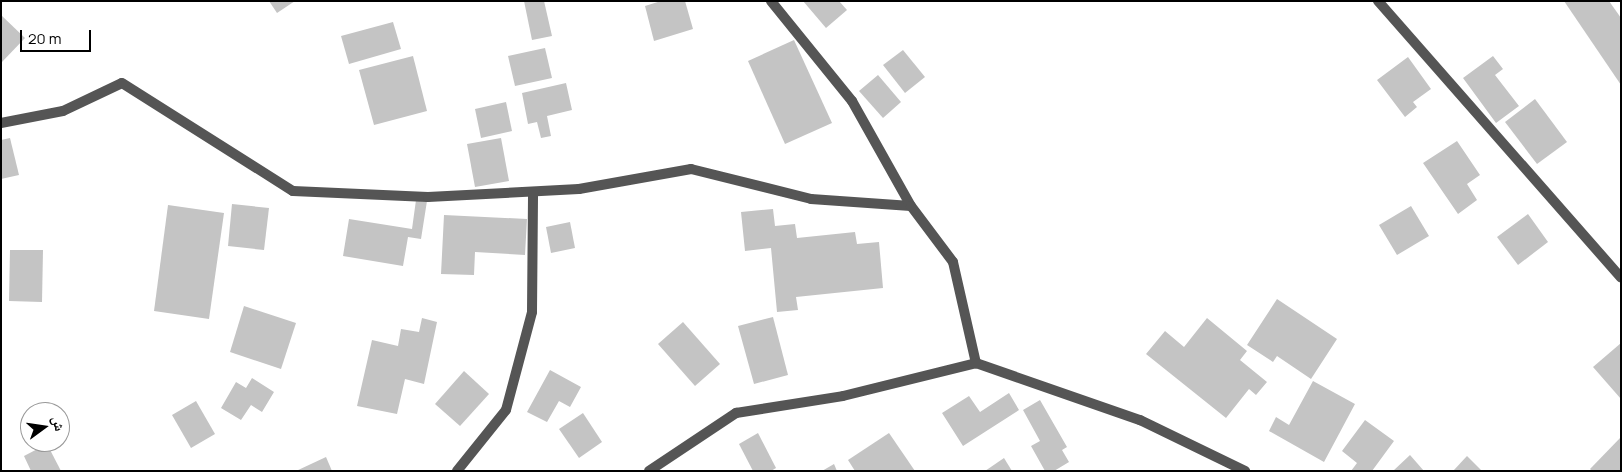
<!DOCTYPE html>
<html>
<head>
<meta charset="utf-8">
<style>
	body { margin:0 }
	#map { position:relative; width:1622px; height:472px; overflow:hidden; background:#fff; font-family:Manrope,"Noto Naskh Arabic",sans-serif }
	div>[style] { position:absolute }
	.building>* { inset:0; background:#c4c4c4 }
	.service>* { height:10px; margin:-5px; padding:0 5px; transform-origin:5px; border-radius:5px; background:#555 }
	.minor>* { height:10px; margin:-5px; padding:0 5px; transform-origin:5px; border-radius:5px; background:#555 }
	span { translate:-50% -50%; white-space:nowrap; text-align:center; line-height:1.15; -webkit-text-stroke:4.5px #fff; paint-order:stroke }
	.frame { position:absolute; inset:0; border:2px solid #000; pointer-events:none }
	.north { position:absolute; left:20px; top:402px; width:50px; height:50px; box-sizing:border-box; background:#fff; border:1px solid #999; border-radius:50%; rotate:76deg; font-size:14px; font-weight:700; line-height:20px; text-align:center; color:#000 }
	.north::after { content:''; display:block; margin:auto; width:18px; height:22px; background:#000; clip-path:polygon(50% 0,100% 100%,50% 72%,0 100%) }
	.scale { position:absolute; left:20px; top:30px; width:71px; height:22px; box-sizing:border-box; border:2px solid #000; border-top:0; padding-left:6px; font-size:15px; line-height:18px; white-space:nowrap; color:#000; -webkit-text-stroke:4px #fff; paint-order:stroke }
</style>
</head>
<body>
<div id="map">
	<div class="building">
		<i style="clip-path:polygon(269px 1px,295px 1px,277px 13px)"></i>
		<i style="clip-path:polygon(524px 1px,544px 1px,552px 36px,532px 40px)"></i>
		<i style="clip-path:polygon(661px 1px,685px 1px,693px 29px,654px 41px,645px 6px)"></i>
		<i style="clip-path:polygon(803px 1px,839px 1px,847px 10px,826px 28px)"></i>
		<i style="clip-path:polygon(1564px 1px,1609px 1px,1621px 18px,1621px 85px)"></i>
		<i style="clip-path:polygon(1px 15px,25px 38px,1px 63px)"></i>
		<i style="clip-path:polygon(393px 22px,401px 49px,349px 64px,341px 36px)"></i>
		<i style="clip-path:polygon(794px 40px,832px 123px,785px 144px,748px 61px)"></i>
		<i style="clip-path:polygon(545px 48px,552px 78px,515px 86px,508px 56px)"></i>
		<i style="clip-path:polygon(903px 50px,925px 77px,905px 93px,883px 65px)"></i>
		<i style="clip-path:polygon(413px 56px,427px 111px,374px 125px,359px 70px)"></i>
		<i style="clip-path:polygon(1493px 56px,1503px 69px,1495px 75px,1519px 106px,1496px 123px,1463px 78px)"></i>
		<i style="clip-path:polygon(1408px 57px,1431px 89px,1413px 102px,1417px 107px,1405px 117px,1377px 80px)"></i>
		<i style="clip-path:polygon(878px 75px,901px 102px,883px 118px,859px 91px)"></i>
		<i style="clip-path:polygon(566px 83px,572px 110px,547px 116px,551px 136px,541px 138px,537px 122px,528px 124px,522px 93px)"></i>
		<i style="clip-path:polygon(1535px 99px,1567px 142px,1537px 164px,1505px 122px)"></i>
		<i style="clip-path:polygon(506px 102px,512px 131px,481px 138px,475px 109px)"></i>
		<i style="clip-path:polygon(10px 138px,19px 175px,1px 179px,1px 140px)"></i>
		<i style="clip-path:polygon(501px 138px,509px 181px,475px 187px,467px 144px)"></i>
		<i style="clip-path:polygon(1457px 141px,1480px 175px,1467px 184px,1477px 200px,1458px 214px,1423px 163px)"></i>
		<i style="clip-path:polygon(416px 200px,427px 201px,421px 239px,408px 237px,403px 266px,343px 256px,349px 219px,412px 229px)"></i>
		<i style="clip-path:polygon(232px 204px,269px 208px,264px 250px,228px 246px)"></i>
		<i style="clip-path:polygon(168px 205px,224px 213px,209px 319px,154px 311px)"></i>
		<i style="clip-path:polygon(1411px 206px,1429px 236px,1397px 255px,1379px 225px)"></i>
		<i style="clip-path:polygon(773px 209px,775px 226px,795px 224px,797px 238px,855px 232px,857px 244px,879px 242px,883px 288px,796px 297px,798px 310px,777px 312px,771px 248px,745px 251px,741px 212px)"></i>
		<i style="clip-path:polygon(1528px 214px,1548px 242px,1518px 265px,1497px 237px)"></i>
		<i style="clip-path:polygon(444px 215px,527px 219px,525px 255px,475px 252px,474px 275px,441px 274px)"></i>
		<i style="clip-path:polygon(570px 222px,575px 248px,551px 253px,546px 227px)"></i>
		<i style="clip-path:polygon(10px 250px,43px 250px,42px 302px,9px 301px)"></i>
		<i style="clip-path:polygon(1277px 299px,1337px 339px,1311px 379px,1277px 356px,1273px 362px,1247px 345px)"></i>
		<i style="clip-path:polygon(244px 306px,296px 323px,281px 369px,230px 352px)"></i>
		<i style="clip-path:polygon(773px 317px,788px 375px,754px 384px,738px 326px)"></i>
		<i style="clip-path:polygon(422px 318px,437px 322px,424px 384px,405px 379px,397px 414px,357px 406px,372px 340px,398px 346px,401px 329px,419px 332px)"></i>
		<i style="clip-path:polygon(1207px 318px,1247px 351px,1240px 360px,1267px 382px,1256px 395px,1249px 389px,1226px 418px,1146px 354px,1165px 331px,1184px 347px)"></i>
		<i style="clip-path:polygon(683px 322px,720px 364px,695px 386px,658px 344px)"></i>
		<i style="clip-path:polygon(1621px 343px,1621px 399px,1593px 367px)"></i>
		<i style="clip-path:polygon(550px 370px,581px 387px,570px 407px,559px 401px,547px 422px,527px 412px)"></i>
		<i style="clip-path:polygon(464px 371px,489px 394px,460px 426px,435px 404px)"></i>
		<i style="clip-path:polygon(252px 378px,274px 392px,262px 412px,251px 405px,241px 420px,221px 408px,236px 382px,246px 388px)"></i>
		<i style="clip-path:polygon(1313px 381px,1355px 404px,1324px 462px,1269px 431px,1276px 417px,1289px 425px)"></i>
		<i style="clip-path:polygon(1009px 393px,1019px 410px,963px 446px,942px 413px,969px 396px,980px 412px)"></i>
		<i style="clip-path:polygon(1040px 400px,1067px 447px,1062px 450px,1069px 462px,1054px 471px,1045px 471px,1031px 446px,1040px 441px,1023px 410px)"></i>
		<i style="clip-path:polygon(196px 401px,215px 434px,191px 448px,172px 415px)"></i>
		<i style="clip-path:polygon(583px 413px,602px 442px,579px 458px,559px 429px)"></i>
		<i style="clip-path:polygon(1365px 420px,1394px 441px,1372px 471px,1351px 471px,1357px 463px,1342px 451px)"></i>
		<i style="clip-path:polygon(758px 433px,776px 468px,771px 471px,753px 471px,739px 444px)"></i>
		<i style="clip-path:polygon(889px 433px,915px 471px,855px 471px,848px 460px)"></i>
		<i style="clip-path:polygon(1621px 437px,1621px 471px,1592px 471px,1590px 469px)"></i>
		<i style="clip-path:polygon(47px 444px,61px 471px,31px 471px,24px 456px)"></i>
		<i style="clip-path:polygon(1410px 455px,1424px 471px,1393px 471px)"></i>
		<i style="clip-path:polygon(1467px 456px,1482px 471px,1453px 471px)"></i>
		<i style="clip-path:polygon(326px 457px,332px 471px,296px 471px)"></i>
		<i style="clip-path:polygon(1004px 458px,1012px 471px,985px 471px)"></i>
		<i style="clip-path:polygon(834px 464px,837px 471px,822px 471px)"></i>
	</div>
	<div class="service">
		<i style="left:63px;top:111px;width:65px;rotate:-25.4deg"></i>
		<i style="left:122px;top:83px;width:202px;rotate:32.3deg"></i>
		<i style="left:293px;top:191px;width:135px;rotate:2.5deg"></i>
		<i style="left:428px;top:197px;width:151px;rotate:-3deg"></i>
		<i style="left:579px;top:189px;width:114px;rotate:-10.1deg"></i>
		<i style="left:691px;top:169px;width:124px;rotate:14deg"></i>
		<i style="left:811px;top:199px;width:100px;rotate:4deg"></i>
		<i style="left:457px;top:471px;width:78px;rotate:-51.2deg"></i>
		<i style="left:506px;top:410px;width:101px;rotate:-75.1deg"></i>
		<i style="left:532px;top:312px;width:120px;rotate:-89.5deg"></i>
	</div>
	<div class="minor">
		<i style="left:771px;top:1px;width:129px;rotate:51deg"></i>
		<i style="left:852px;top:101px;width:120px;rotate:60.7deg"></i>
		<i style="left:911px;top:206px;width:70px;rotate:53.1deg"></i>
		<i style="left:953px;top:262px;width:104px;rotate:77.2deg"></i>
		<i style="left:976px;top:363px;width:174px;rotate:19.2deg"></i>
		<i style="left:1140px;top:420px;width:117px;rotate:25.9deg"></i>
		<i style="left:1378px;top:1px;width:368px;rotate:48.7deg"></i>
		<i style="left:1px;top:123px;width:63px;rotate:-11deg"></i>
		<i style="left:649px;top:471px;width:105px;rotate:-33.7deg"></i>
		<i style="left:736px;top:413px;width:108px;rotate:-9deg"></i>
		<i style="left:843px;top:396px;width:137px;rotate:-13.9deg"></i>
	</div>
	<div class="frame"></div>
	<div class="north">ش</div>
	<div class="scale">20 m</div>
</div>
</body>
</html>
